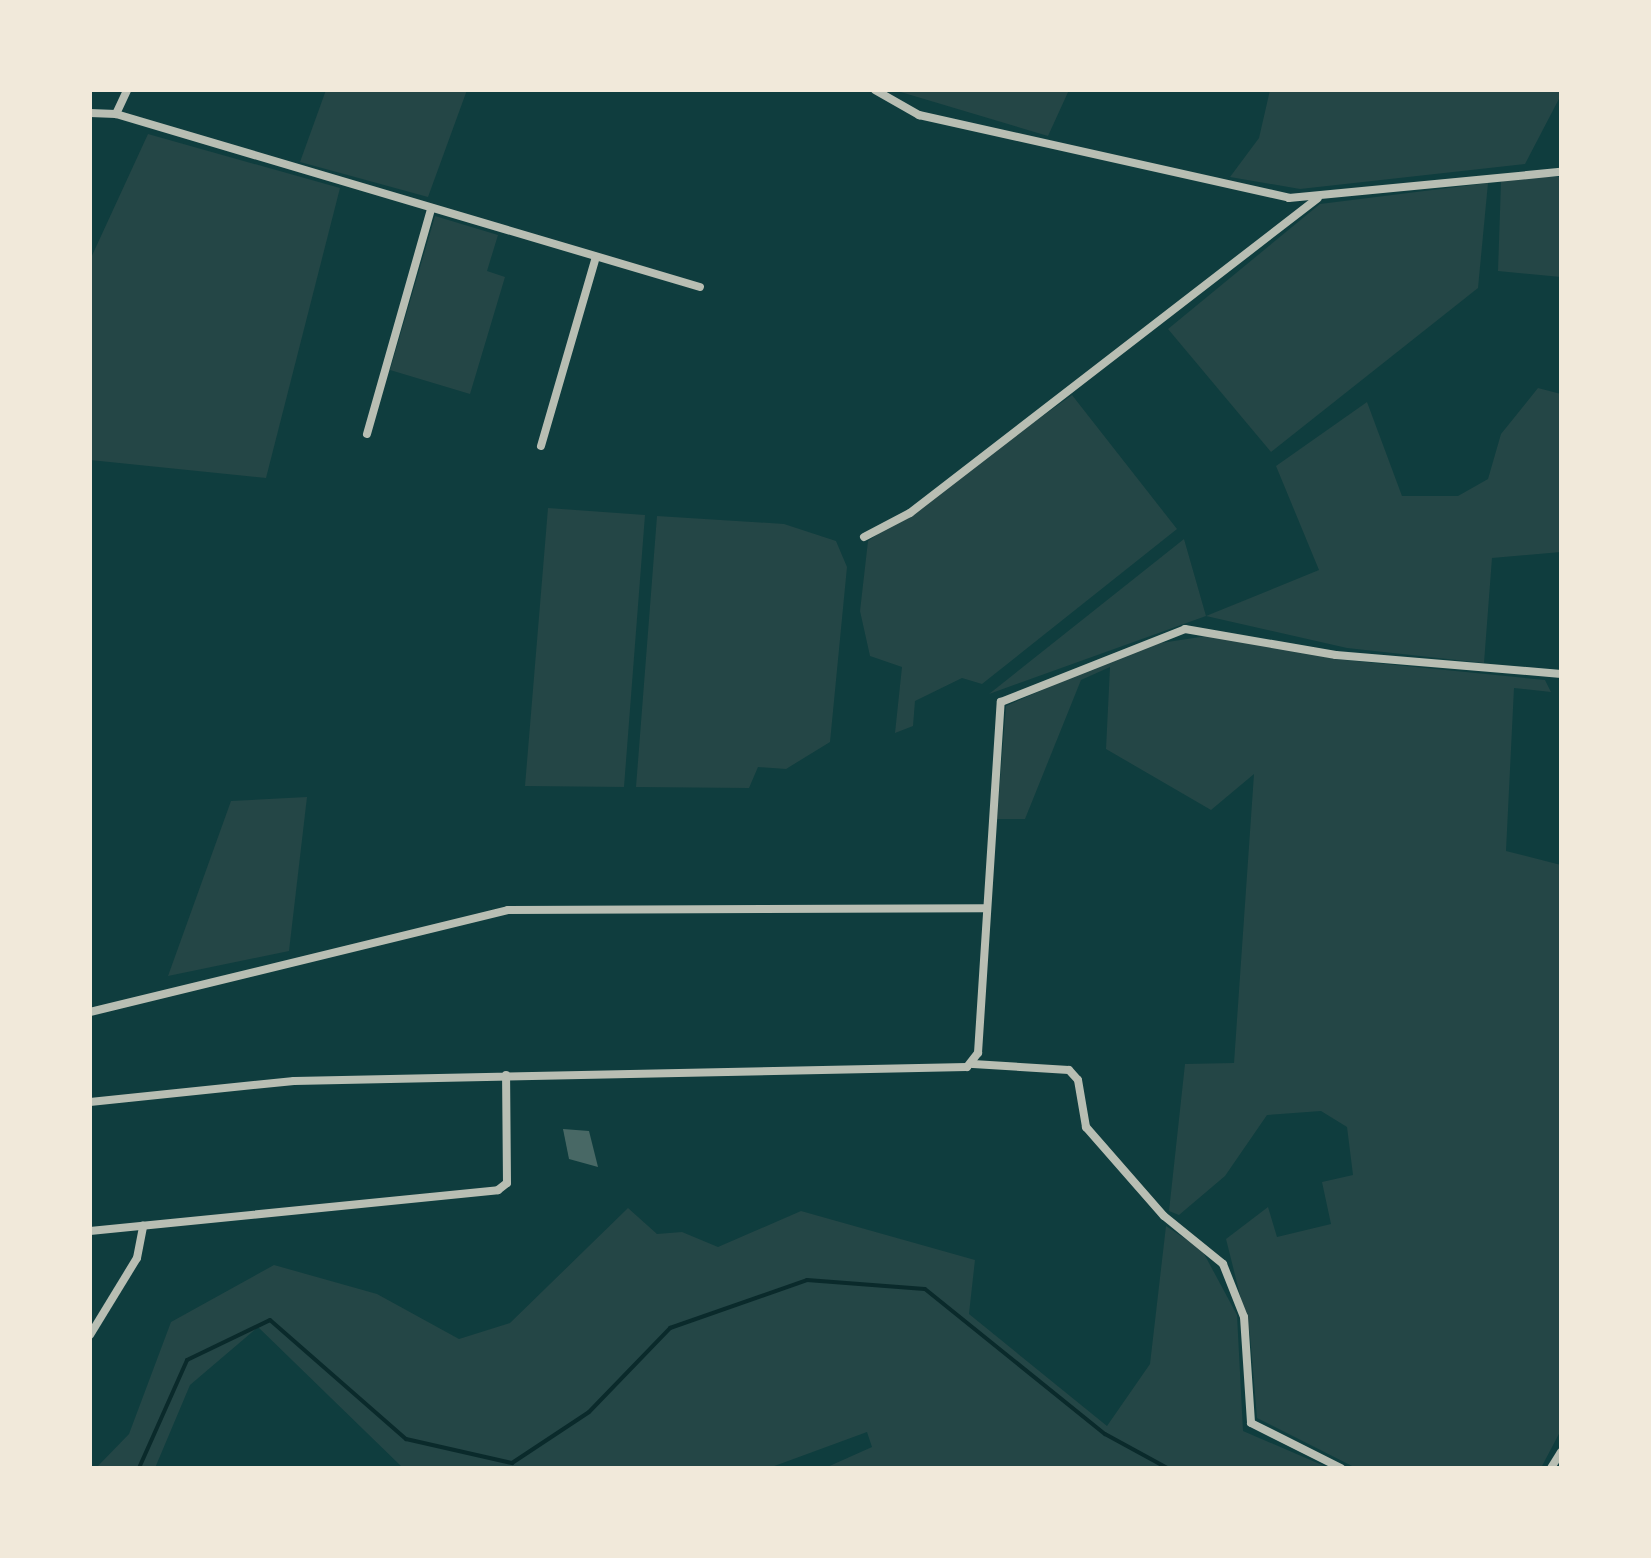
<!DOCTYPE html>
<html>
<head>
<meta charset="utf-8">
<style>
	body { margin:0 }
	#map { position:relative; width:1651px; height:1558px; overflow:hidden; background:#0f3d3e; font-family:"Times New Roman",serif }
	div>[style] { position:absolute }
	.green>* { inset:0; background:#244646 }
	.stream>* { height:4px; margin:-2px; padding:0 2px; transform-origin:2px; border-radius:2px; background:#0a2a2b }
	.building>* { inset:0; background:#486865 }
	.minor>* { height:8px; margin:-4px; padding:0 4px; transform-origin:4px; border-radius:4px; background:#b8beb3 }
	span { translate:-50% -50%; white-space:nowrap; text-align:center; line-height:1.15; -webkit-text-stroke:10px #f1e9da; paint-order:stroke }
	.frame { position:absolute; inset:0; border:92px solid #f1e9da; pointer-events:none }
</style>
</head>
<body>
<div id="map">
	<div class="green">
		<i style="clip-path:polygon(326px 90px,467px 90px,428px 197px,300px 162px)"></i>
		<i style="clip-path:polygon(894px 90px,1069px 90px,1048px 136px)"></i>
		<i style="clip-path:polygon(1270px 90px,1561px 90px,1561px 95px,1525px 164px,1300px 189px,1230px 177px,1259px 138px)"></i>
		<i style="clip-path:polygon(148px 134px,340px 188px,266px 478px,90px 460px,90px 260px)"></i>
		<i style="clip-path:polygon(1511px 177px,1561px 177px,1561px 277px,1498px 271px,1501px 182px)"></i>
		<i style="clip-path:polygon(1488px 183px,1478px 288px,1271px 452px,1168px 329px,1320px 204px)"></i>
		<i style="clip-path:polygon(435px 216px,498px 235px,487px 271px,505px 277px,470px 394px,390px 370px)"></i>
		<i style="clip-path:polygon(1538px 388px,1561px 394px,1561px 552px,1492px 558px,1484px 663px,1347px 648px,1206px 616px,989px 694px,1184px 539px,1206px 616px,1319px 570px,1276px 466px,1367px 402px,1402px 496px,1458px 496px,1488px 479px,1501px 434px)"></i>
		<i style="clip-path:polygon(1072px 395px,1177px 529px,982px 684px,962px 678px,915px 701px,913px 726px,895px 733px,902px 667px,870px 656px,860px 611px,868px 541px)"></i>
		<i style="clip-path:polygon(548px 508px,645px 515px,624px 787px,525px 786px)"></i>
		<i style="clip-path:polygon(657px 516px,784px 524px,836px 541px,847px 567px,830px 742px,786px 769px,758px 767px,749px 788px,636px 787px)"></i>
		<i style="clip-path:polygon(1220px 634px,1335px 659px,1545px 680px,1551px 692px,1514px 688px,1506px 851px,1561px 865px,1561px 1430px,1541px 1468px,1356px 1468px,1257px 1418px,1250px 1335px,1226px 1239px,1268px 1207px,1277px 1237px,1331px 1224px,1322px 1182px,1353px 1175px,1347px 1127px,1321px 1111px,1267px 1115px,1225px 1176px,1179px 1215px,1169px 1211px,1185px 1064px,1234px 1063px,1254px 774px,1211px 810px,1106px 749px,1110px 667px,1081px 680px,1025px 819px,997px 819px,1006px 706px,1141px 646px)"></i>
		<i style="clip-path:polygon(307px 797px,289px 951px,168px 976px,231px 801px)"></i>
		<i style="clip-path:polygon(628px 1208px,657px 1234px,682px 1232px,718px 1247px,801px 1211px,975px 1260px,969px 1314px,1107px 1426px,1150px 1364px,1166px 1226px,1202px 1250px,1237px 1315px,1243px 1431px,1329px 1468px,825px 1468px,872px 1447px,867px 1432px,769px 1468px,403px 1468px,258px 1327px,190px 1385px,155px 1468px,96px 1468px,129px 1434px,171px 1322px,274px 1265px,377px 1294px,459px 1339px,510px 1323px)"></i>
	</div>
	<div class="stream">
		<i style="left:139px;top:1468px;width:118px;rotate:-66deg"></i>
		<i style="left:187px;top:1360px;width:92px;rotate:-25.7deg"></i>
		<i style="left:270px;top:1320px;width:181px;rotate:41.2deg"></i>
		<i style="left:406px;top:1439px;width:109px;rotate:12.8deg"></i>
		<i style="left:512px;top:1463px;width:92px;rotate:-33.5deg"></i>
		<i style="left:589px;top:1412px;width:117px;rotate:-46deg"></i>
		<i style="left:670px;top:1328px;width:145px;rotate:-19.3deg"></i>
		<i style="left:807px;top:1280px;width:118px;rotate:4.4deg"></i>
		<i style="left:925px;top:1289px;width:231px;rotate:38.9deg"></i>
		<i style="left:1105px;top:1434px;width:71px;rotate:28.7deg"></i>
	</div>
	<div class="building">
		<i style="clip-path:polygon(563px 1129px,589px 1131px,598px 1167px,569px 1159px)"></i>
	</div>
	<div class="minor">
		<i style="left:875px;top:90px;width:51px;rotate:29.6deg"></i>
		<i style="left:919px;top:115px;width:379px;rotate:12.6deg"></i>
		<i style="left:1289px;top:198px;width:273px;rotate:-5.5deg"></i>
		<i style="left:90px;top:113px;width:26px;rotate:2deg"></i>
		<i style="left:116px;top:114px;width:26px;rotate:-65deg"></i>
		<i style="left:116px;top:114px;width:609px;rotate:16.5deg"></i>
		<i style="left:367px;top:434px;width:233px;rotate:-74.1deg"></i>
		<i style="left:541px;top:446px;width:197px;rotate:-73.8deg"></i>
		<i style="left:864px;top:537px;width:52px;rotate:-27.6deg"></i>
		<i style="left:910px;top:513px;width:515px;rotate:-37.67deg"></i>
		<i style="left:90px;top:1012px;width:430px;rotate:-13.7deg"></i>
		<i style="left:508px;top:910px;width:477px;rotate:-0.2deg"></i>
		<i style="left:973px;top:1064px;width:96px;rotate:3.6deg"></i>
		<i style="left:1069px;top:1070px;width:13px;rotate:48deg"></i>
		<i style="left:1078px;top:1080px;width:48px;rotate:80.3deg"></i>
		<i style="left:1086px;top:1127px;width:118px;rotate:48.8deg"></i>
		<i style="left:1164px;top:1216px;width:76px;rotate:39.1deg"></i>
		<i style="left:1223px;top:1264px;width:57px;rotate:68.4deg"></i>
		<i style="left:1244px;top:1317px;width:106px;rotate:86.2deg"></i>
		<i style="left:1251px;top:1423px;width:101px;rotate:26.6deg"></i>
		<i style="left:90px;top:1102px;width:205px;rotate:-5.9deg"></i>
		<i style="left:294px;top:1081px;width:673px;rotate:-1.19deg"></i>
		<i style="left:967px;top:1067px;width:18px;rotate:-52deg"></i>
		<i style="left:978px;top:1053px;width:352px;rotate:-86.3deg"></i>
		<i style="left:1001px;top:702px;width:198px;rotate:-21.6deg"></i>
		<i style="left:1185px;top:629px;width:153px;rotate:9.8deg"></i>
		<i style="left:1336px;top:655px;width:226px;rotate:4.8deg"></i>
		<i style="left:90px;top:1231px;width:410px;rotate:-5.7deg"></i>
		<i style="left:498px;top:1190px;width:11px;rotate:-38deg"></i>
		<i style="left:507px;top:1183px;width:108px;rotate:-90.5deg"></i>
		<i style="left:90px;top:1335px;width:90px;rotate:-58.6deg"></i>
		<i style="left:137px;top:1258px;width:33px;rotate:-79deg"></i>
		<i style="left:1551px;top:1468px;width:19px;rotate:-58deg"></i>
	</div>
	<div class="frame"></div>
</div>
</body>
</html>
